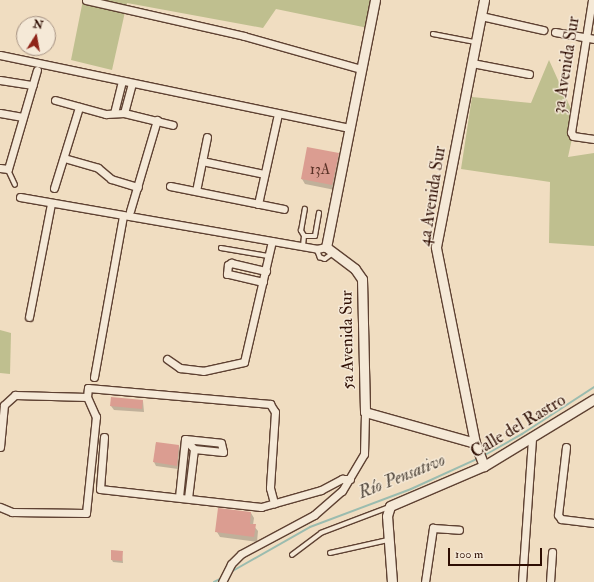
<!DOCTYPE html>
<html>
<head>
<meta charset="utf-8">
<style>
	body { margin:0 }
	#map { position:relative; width:594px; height:582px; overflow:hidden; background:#f0ddc1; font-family:"IM FELL Double Pica",serif }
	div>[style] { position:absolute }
	.green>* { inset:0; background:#bfbf8f }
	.shadow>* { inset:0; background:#0003 }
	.stream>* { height:2px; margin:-1px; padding:0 1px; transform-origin:1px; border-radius:1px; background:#9bbcaf }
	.building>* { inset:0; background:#db9d91 }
	.roads { filter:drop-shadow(1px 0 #5e4132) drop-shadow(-1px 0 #5e4132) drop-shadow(0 1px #5e4132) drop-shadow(0 -1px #5e4132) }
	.lane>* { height:3.5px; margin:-1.75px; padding:0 1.75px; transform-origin:1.75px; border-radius:1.75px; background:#f5e9d7 }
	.street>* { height:7px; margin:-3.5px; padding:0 3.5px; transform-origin:3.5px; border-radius:3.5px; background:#f5e9d7 }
	.secondary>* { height:9px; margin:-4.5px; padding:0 4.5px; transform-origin:4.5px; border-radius:4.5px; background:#f5e9d7 }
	span { translate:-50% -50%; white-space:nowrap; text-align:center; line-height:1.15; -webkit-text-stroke:3px #f5e9d7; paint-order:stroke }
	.number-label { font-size:15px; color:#593126 }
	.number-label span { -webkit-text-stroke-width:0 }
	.street-label { font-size:17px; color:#2e0d02 }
	.water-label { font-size:18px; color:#544a3f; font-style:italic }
	.north { position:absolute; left:16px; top:16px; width:40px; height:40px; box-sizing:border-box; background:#f5e9d7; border:1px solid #a59182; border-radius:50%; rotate:11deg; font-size:11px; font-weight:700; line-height:16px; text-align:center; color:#2e0d02 }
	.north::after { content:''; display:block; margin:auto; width:14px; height:18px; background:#8f2418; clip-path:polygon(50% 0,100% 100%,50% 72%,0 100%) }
	.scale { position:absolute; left:448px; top:548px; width:94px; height:18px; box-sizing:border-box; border:2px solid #2e0d02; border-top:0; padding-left:5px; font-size:12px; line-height:14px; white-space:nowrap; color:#2e0d02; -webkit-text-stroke:3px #f5e9d7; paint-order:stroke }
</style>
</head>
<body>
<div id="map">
	<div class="green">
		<i style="clip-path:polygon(83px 0,374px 0,368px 28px,276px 9px,263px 28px,127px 3px,112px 70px,71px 60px)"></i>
		<i style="clip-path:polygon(549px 60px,576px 120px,568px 157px,594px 153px,594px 246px,549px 243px,550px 182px,461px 169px,472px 97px,531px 103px)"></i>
		<i style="clip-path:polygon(0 330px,11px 333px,10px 374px,0 373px)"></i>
	</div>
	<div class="shadow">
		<i style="clip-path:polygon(338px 154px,341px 159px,335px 190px,305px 184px,302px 179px)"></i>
		<i style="clip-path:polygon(143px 401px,144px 412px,114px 410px,111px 406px)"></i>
		<i style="clip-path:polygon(156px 443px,179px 446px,181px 450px,178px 469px,156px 466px,154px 462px)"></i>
		<i style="clip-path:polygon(251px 513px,254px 518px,253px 525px,258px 531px,257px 542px,220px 537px,217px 532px)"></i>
		<i style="clip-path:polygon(122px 552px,123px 563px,113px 562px,112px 560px)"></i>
	</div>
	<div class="stream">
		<i style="left:483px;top:456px;width:45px;rotate:-29.4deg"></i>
		<i style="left:522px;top:434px;width:86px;rotate:-33.1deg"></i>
		<i style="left:229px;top:573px;width:93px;rotate:-29.6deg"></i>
		<i style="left:310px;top:527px;width:108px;rotate:-20.6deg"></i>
		<i style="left:411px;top:489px;width:75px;rotate:-24.5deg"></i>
		<i style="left:214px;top:582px;width:7px;rotate:-27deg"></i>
	</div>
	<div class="building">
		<i style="clip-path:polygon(307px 147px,339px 153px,332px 185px,301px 179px)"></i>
		<i style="clip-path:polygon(111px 397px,143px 400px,142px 409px,110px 406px)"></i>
		<i style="clip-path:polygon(156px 442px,179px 445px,177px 466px,153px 462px)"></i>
		<i style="clip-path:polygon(218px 508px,251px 512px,250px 524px,256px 524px,254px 537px,215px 532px)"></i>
		<i style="clip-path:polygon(111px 550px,123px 551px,122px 561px,111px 560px)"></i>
	</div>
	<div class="roads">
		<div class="lane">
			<i style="left:433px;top:34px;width:43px;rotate:10.8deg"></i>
			<i style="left:8px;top:169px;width:17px;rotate:65deg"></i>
			<i style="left:304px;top:236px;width:11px"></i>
			<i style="left:315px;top:236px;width:23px;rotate:-80deg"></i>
			<i style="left:303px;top:246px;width:10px;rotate:-84deg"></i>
			<i style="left:304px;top:236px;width:6px;rotate:-121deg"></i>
			<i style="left:301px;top:231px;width:22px;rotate:-80deg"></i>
			<i style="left:221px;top:248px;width:49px;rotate:9.5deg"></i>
			<i style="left:317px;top:249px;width:9px;rotate:69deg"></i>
			<i style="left:320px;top:257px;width:5px;rotate:22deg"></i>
			<i style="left:325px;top:259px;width:10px;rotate:-37deg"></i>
			<i style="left:330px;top:553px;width:59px;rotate:-12.6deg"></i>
			<i style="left:292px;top:555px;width:36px;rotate:-37deg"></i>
			<i style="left:321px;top:533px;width:73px;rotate:-20.9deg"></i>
		</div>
		<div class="street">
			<i style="left:86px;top:0;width:162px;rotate:12.8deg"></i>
			<i style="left:244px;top:36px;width:122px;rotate:15.8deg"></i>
			<i style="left:592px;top:0;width:134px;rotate:99deg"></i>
			<i style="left:571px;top:132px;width:4px;rotate:63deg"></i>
			<i style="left:573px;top:136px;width:21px;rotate:8deg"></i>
			<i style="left:481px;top:16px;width:64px;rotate:12.7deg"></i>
			<i style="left:555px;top:32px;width:40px;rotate:10deg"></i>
			<i style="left:0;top:55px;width:357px;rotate:11.8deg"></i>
			<i style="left:472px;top:63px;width:58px;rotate:10.9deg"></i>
			<i style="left:0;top:80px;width:33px;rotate:9deg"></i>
			<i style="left:55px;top:100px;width:53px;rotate:15.4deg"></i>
			<i style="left:106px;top:114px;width:18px;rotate:-3deg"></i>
			<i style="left:124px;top:113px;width:50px;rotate:13.8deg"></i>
			<i style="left:0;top:113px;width:23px;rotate:10deg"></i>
			<i style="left:114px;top:113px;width:33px;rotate:-76deg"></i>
			<i style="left:124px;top:113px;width:31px;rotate:-75deg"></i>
			<i style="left:64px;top:158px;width:35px;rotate:16deg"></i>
			<i style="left:98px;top:168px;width:17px;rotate:40deg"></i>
			<i style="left:111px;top:179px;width:28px;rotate:17deg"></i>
			<i style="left:202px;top:161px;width:63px;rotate:11.8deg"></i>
			<i style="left:0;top:168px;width:8px;rotate:7deg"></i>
			<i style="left:8px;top:169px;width:103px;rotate:-73.7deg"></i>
			<i style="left:170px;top:186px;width:116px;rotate:11.4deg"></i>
			<i style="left:54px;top:188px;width:85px;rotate:-72.8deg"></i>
			<i style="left:196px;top:191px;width:55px;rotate:-78.5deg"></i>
			<i style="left:20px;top:197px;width:302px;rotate:9.9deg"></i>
			<i style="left:317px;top:249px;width:9px;rotate:-13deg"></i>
			<i style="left:258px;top:204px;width:92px;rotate:-77.5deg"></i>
			<i style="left:130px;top:211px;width:95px;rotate:-73.5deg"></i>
			<i style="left:263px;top:282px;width:37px;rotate:-167deg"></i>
			<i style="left:227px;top:274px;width:9px;rotate:-84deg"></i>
			<i style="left:228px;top:265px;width:4px;rotate:-34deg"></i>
			<i style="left:231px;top:263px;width:36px;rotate:13deg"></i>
			<i style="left:29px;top:317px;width:115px;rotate:-79deg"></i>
			<i style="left:167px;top:359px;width:16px;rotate:35deg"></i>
			<i style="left:180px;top:368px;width:23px;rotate:7deg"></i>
			<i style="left:203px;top:371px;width:42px;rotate:-12.4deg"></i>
			<i style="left:244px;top:362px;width:124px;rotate:-77deg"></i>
			<i style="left:94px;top:377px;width:164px;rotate:-79.8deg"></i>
			<i style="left:104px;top:437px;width:52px;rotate:94.4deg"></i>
			<i style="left:100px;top:489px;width:162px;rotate:6.4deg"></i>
			<i style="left:261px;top:507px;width:62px;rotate:-15.8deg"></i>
			<i style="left:321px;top:490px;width:24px;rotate:-28deg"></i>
			<i style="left:342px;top:479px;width:8px"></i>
			<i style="left:185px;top:439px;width:36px;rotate:6deg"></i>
			<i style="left:221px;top:443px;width:9px;rotate:77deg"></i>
			<i style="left:223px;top:452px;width:29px;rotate:-174deg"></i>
			<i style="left:194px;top:449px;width:13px;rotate:-132deg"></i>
			<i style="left:0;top:447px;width:42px;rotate:-84.6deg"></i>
			<i style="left:4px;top:405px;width:15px;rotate:-42deg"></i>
			<i style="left:15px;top:395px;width:72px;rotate:1.6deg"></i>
			<i style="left:566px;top:447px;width:68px;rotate:96.7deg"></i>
			<i style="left:558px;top:515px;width:5px;rotate:53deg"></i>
			<i style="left:561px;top:519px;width:33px;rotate:7deg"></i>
			<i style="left:179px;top:497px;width:58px;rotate:-84.1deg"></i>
			<i style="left:188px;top:498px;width:49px;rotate:-83deg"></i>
			<i style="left:0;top:507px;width:13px;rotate:23deg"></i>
			<i style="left:12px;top:512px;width:74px;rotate:0.8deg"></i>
			<i style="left:86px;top:513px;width:97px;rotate:-84.1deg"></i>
			<i style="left:96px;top:417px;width:22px;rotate:-114deg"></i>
			<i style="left:87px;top:397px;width:9px;rotate:-84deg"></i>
			<i style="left:88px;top:388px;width:183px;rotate:5deg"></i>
			<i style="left:270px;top:404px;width:9px;rotate:58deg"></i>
			<i style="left:275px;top:412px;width:76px;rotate:93.8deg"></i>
			<i style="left:270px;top:488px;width:16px;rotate:75deg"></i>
			<i style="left:222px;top:582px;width:20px;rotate:-63deg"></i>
			<i style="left:231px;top:564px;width:14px;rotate:-45deg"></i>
			<i style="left:241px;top:554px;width:83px;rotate:-28.1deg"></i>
			<i style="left:314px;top:515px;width:37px;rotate:-41deg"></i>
			<i style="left:342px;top:491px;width:43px;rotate:-59.3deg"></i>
			<i style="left:364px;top:454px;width:42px;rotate:-88.6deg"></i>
			<i style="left:425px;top:582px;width:55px;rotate:-81.6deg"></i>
			<i style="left:433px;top:528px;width:26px;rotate:4deg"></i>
			<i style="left:522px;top:582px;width:144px;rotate:-86deg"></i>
			<i style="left:550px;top:582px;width:30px;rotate:-86deg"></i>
		</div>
		<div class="secondary">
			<i style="left:375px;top:0;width:252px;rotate:101.2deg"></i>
			<i style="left:326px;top:247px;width:36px;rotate:37deg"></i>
			<i style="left:355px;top:269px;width:12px;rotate:55deg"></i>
			<i style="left:362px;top:279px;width:133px;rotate:88.7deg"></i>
			<i style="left:365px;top:412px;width:114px;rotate:15.7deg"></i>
			<i style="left:484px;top:466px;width:25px;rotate:-111deg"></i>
			<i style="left:475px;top:443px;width:200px;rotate:-101.3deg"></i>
			<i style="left:436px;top:247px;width:252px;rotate:-79deg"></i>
			<i style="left:392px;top:582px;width:66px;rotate:-94.3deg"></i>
			<i style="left:387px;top:516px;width:10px;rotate:-73deg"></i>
			<i style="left:390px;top:506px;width:102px;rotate:-23.1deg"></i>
			<i style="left:484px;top:466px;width:129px;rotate:-31.3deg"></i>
		</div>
	</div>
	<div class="number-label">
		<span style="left:320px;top:170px">13A</span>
	</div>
	<div class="street-label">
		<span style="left:566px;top:65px;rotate:-81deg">3a Avenida Sur</span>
		<span style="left:432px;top:196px;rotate:-81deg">4a Avenida Sur</span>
		<span style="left:347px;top:340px;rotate:-91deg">5a Avenida Sur</span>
		<span style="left:518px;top:426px;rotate:-31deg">Calle del Rastro</span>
	</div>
	<div class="water-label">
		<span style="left:402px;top:477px;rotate:-22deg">Río Pensativo</span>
	</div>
	<div class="north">N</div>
	<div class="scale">100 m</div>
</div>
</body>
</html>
